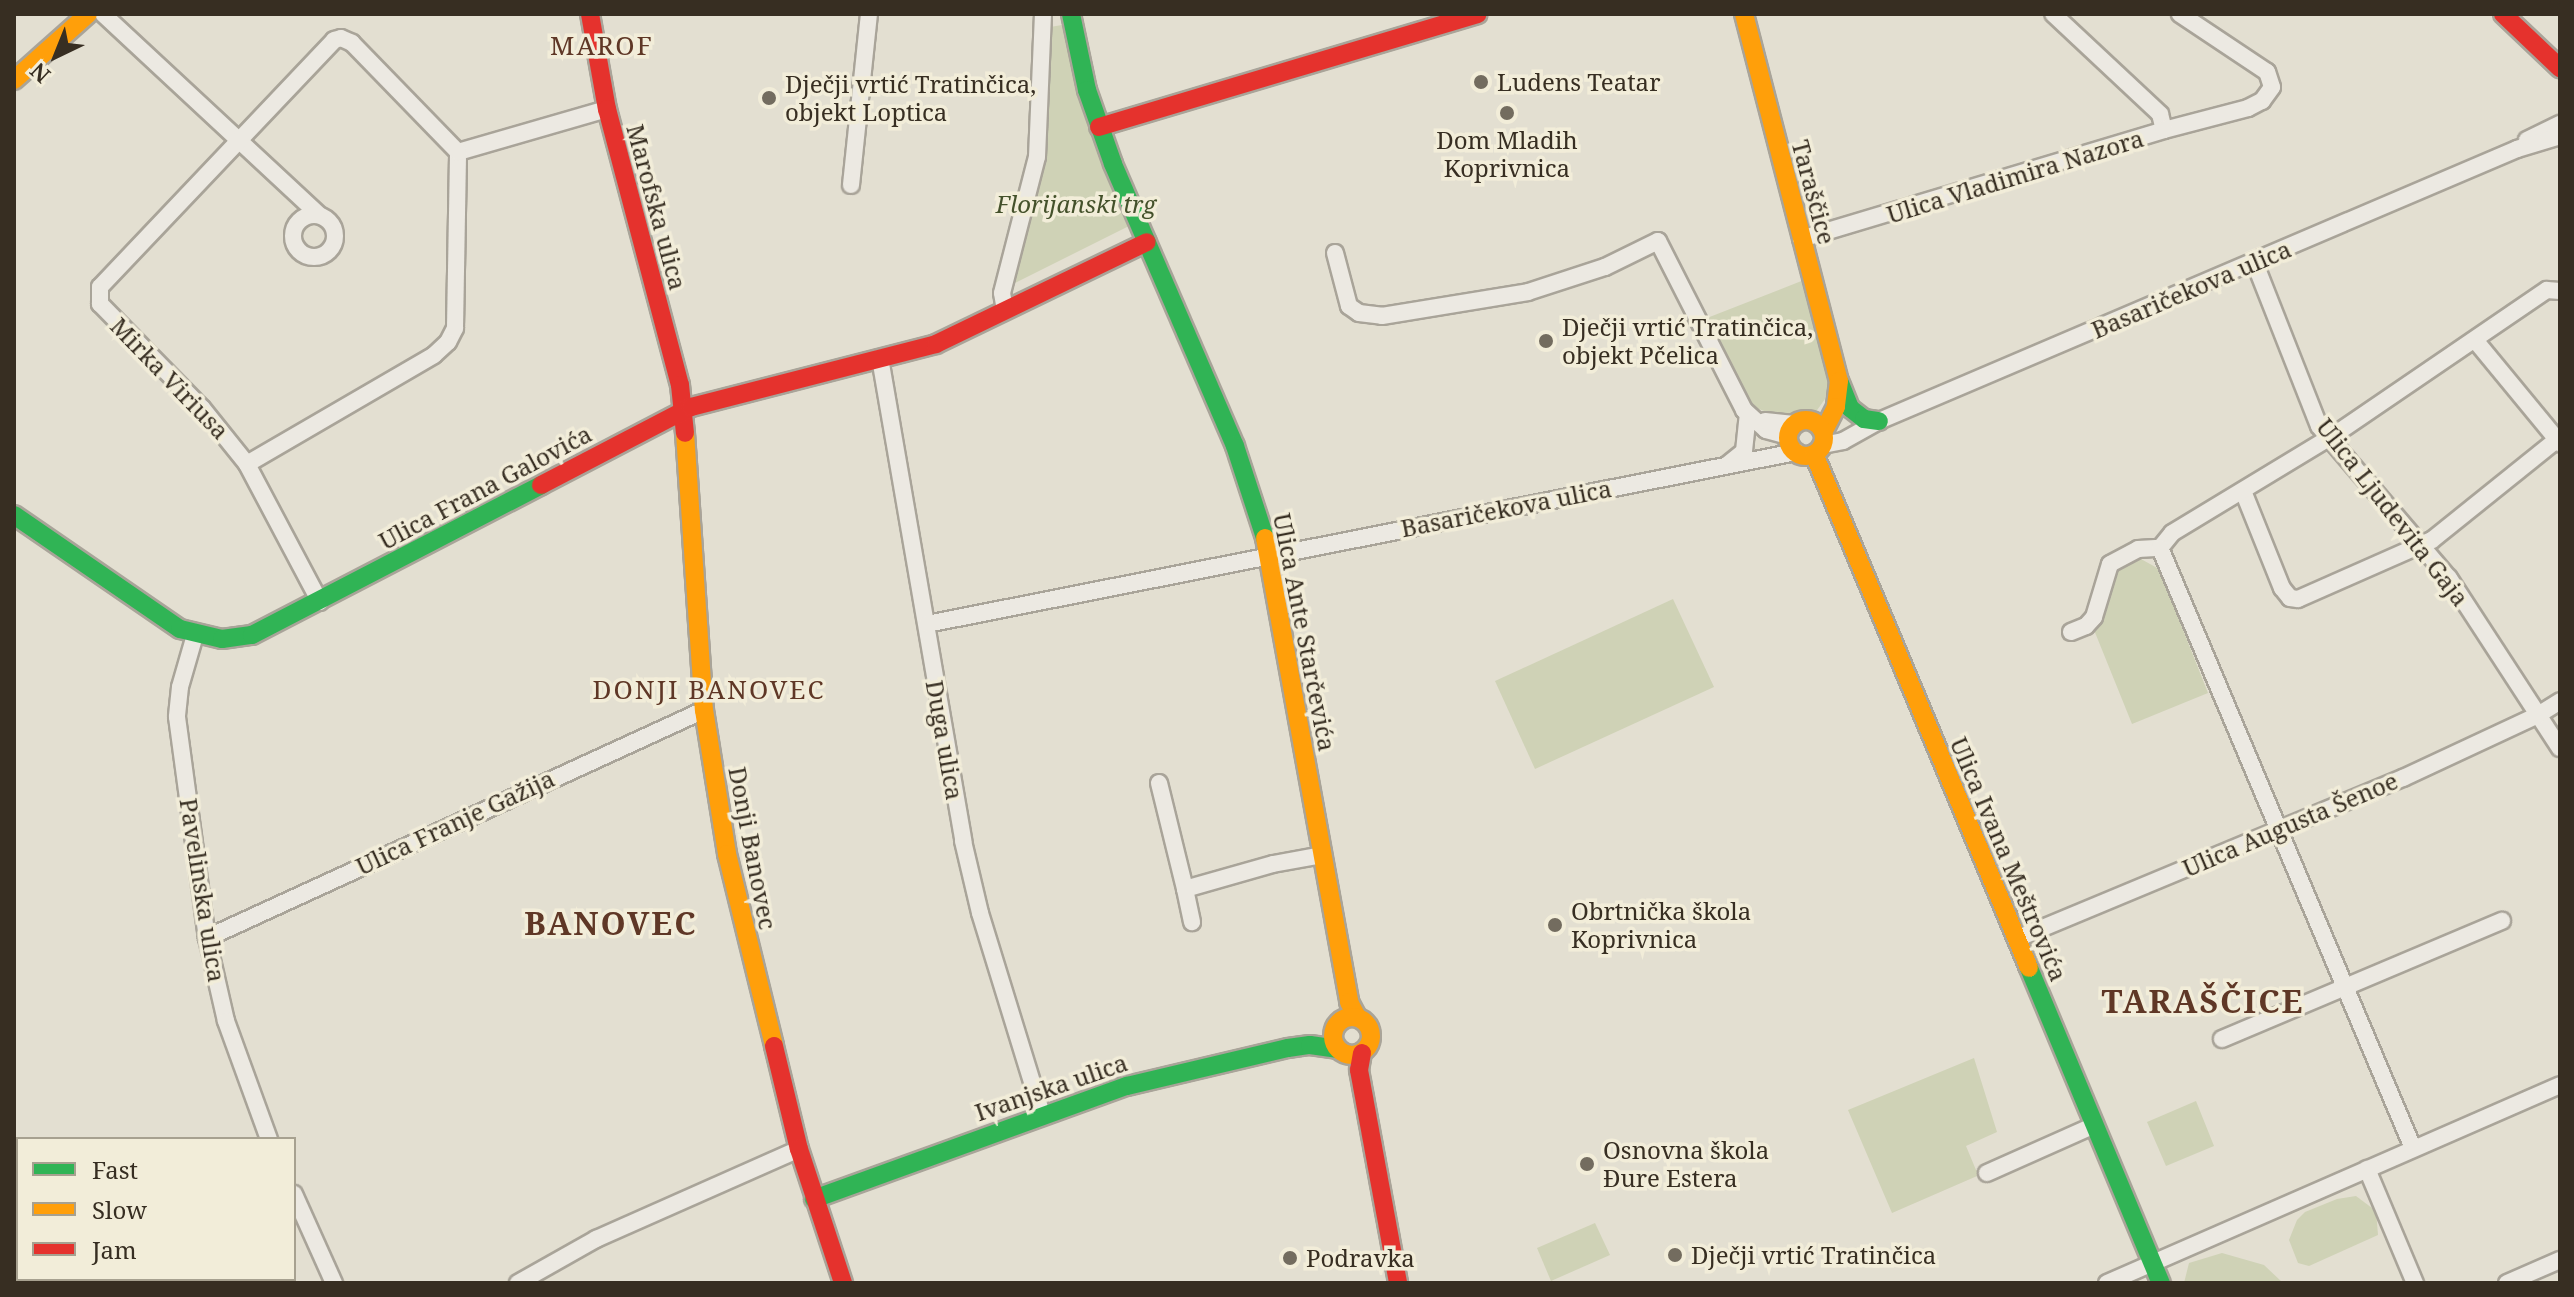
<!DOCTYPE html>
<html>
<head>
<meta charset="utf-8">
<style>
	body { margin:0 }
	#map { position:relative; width:2574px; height:1297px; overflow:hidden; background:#e3dfd1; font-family:"Noto Serif",serif }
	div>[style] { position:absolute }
	.green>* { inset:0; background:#cfd2b6 }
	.roads { filter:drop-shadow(2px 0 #a9a499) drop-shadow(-2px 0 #a9a499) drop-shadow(0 2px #a9a499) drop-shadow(0 -2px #a9a499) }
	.street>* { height:16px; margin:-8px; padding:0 8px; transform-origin:8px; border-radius:8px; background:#ece9e2 }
	.street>.ring { margin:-8px; padding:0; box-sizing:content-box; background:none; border:16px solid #ece9e2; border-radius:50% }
	.fast>* { height:18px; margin:-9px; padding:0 9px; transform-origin:9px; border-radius:9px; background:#30b455 }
	.slow>* { height:18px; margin:-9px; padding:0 9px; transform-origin:9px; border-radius:9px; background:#ff9f0a }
	.slow>.ring { margin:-9px; padding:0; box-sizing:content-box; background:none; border:18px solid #ff9f0a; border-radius:50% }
	.jam>* { height:18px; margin:-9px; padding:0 9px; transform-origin:9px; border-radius:9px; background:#e5322d }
	.dots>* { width:22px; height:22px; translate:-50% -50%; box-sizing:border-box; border:4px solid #f2edd9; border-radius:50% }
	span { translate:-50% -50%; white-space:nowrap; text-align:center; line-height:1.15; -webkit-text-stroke:7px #f2edd9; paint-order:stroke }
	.poi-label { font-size:24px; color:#372e22 }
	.left { translate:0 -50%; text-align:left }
	.street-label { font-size:24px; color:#372e22 }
	.park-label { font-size:24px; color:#44512b; font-style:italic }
	.neighbourhood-label { font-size:26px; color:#5f3726; letter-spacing:2px }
	.district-label { font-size:32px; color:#5f3726; font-weight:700; letter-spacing:2px }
	.frame { position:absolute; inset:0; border:16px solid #372e22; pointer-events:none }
	.legend { position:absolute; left:16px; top:1137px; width:280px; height:144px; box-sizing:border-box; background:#f2edd9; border:2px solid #a7a190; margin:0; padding:10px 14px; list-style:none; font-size:24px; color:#372e22 }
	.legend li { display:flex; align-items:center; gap:16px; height:40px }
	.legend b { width:40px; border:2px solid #a7a190 }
	.north { position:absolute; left:16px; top:16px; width:80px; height:80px; -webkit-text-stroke:6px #f2edd9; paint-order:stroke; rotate:223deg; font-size:22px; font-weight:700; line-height:32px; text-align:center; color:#372e22 }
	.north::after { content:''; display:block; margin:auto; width:28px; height:36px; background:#372e22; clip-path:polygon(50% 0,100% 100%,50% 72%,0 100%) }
</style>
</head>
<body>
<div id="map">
	<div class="green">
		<i style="clip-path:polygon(1062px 25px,1079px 95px,1129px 226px,1013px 284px,1045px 154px,1050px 27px)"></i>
		<i style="clip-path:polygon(1804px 280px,1830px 379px,1825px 399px,1815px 413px,1806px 410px,1789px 420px,1756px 408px,1741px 393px,1707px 318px)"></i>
		<i style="clip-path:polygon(2141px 559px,2159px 569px,2208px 693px,2132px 724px,2094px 630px,2105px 614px,2108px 585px,2117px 567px)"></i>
		<i style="clip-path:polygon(1673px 599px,1714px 687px,1535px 769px,1495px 681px)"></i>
		<i style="clip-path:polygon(1974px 1058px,1997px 1132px,1966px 1146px,1976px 1170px,1984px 1173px,1892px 1213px,1848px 1110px)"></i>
		<i style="clip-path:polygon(2196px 1101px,2214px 1146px,2166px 1166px,2147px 1122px)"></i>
		<i style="clip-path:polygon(2356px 1196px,2376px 1211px,2378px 1235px,2309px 1266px,2298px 1263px,2289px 1240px,2297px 1220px,2305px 1212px,2337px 1199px)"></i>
		<i style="clip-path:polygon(1595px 1223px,1610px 1255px,1551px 1281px,1537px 1248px)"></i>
		<i style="clip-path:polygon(2222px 1253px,2264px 1265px,2283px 1283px,2184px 1283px,2189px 1263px)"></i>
	</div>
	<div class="roads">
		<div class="street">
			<i style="left:103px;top:14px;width:295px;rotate:42.9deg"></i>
			<i style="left:2164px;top:130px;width:87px;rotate:-14.7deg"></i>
			<i style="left:2248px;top:108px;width:16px;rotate:-27deg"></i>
			<i style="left:2262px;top:101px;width:17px;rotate:-54deg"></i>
			<i style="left:2272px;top:87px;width:16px;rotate:-108deg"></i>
			<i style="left:2267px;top:72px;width:105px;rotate:-146.3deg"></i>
			<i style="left:2527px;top:140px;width:37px;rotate:-26deg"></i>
			<i style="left:458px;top:152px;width:155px;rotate:-16.1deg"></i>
			<i style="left:851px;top:185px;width:172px;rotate:-84deg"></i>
			<i class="ring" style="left:293px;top:215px;width:26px;height:26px"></i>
			<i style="left:1801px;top:239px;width:379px;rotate:-16.7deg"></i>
			<i style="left:2164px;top:130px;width:16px;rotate:-104deg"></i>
			<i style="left:2160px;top:114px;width:146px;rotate:-136.9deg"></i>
			<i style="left:1335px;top:253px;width:55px;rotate:75.2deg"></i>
			<i style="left:1349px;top:306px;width:12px;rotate:35deg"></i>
			<i style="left:1359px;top:313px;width:23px;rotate:7deg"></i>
			<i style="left:1382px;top:316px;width:148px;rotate:-9.3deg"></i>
			<i style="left:1528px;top:292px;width:81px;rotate:-18deg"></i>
			<i style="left:1605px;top:267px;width:59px;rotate:-26.1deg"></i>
			<i style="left:1658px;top:241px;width:190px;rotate:63deg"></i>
			<i style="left:1744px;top:410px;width:30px;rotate:42deg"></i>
			<i style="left:1766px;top:430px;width:23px;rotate:15deg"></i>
			<i style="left:2254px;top:261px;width:177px;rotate:68.5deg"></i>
			<i style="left:2319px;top:426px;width:200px;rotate:49.5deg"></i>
			<i style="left:2449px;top:578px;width:203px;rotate:56.9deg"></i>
			<i style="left:1005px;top:310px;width:17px;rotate:-100deg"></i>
			<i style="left:1002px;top:293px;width:140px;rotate:-75.6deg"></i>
			<i style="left:1037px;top:157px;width:143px;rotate:-87.6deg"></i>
			<i style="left:2475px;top:340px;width:134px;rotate:50.5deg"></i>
			<i style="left:880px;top:358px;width:490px;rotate:80.2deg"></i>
			<i style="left:963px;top:841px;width:74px;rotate:76.7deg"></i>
			<i style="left:980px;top:913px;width:211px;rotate:72.9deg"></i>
			<i style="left:1765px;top:421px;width:29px;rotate:6deg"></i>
			<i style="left:1823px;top:445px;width:20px;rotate:-11deg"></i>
			<i style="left:1843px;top:441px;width:41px;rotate:-29.1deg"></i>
			<i style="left:1879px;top:421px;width:694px;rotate:-23.09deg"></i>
			<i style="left:2517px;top:149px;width:45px;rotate:-16.8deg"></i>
			<i style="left:247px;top:464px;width:216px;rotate:-30.2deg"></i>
			<i style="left:434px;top:355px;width:19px;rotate:-43deg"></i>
			<i style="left:448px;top:342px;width:16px;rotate:-63deg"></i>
			<i style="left:455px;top:328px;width:176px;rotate:-89deg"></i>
			<i style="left:1727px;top:465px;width:22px;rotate:-39deg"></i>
			<i style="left:1744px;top:451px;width:36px;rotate:-84deg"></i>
			<i style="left:2243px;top:491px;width:105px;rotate:68.1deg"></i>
			<i style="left:2282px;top:588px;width:13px;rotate:51deg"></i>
			<i style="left:2290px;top:598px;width:8px;rotate:7deg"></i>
			<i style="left:2298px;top:599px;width:146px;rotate:-23.8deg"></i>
			<i style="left:2432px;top:540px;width:164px;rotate:-38.8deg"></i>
			<i style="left:2160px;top:548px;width:19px;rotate:-51deg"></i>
			<i style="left:2172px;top:533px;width:193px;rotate:-31.2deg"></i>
			<i style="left:2337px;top:433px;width:254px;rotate:-34.3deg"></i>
			<i style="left:2547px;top:290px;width:13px;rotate:4deg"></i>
			<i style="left:320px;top:602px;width:156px;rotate:-117.9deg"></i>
			<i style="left:247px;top:464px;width:72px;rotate:-128.8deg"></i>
			<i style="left:202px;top:408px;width:146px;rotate:-134.4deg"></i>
			<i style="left:100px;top:304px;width:17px;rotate:-90deg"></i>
			<i style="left:100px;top:287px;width:340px;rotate:-46.5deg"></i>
			<i style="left:334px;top:40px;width:7px;rotate:-16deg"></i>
			<i style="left:341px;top:38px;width:12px;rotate:24deg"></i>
			<i style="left:352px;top:43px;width:152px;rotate:45.8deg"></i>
			<i style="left:927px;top:624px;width:886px;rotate:-11.2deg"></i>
			<i style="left:2071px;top:632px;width:16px;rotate:-22deg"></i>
			<i style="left:2086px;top:626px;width:12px;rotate:-48deg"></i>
			<i style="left:2094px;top:617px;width:55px;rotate:-73.2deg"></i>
			<i style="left:2110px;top:564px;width:32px;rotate:-28deg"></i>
			<i style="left:2138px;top:549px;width:22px;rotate:-3deg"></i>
			<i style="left:2160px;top:548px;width:651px;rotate:67.14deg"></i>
			<i style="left:195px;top:635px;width:54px;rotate:106.1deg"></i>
			<i style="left:180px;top:687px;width:30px;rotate:96deg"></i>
			<i style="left:177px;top:717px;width:223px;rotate:82.3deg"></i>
			<i style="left:207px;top:938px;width:85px;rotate:77.1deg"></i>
			<i style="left:226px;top:1021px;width:126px;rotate:70deg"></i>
			<i style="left:1159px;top:783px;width:109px;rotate:76.2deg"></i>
			<i style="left:1185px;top:889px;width:91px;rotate:-15.9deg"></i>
			<i style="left:1273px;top:864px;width:51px;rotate:-10.2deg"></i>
			<i style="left:1185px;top:889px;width:34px;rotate:78deg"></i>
			<i style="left:207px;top:938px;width:547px;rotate:-24.64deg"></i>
			<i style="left:2016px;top:939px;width:419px;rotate:-22.6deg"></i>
			<i style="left:2403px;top:778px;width:149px;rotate:-25deg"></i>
			<i style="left:2538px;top:715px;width:26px;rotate:-32deg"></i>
			<i style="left:2222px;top:1039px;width:304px;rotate:-22.9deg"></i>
			<i style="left:2367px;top:1169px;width:124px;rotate:67.2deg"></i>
			<i style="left:1987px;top:1173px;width:118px;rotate:-24deg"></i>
			<i style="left:294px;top:1194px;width:98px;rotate:65.8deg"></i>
			<i style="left:518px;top:1283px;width:90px;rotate:-29.4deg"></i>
			<i style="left:596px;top:1239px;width:222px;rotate:-23.9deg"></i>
			<i style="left:2107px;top:1283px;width:494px;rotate:-23.6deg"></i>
			<i style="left:2507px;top:1283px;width:58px;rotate:-23.5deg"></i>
		</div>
		<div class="fast">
			<i style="left:1071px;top:14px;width:78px;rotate:78.1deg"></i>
			<i style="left:1087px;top:90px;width:78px;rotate:70.6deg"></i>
			<i style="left:1113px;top:164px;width:307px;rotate:66.6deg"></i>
			<i style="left:1235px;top:446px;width:97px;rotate:71.9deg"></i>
			<i style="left:1840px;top:383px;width:27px;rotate:68deg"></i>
			<i style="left:1850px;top:408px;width:18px;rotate:38deg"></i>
			<i style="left:1864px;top:419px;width:15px;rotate:8deg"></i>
			<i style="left:14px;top:515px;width:201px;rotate:34.5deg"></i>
			<i style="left:180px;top:629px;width:43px;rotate:13.4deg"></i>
			<i style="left:222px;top:639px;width:30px;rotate:-8deg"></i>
			<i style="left:252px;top:635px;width:326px;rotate:-27.4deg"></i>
			<i style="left:2029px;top:968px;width:342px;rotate:67.3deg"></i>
			<i style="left:814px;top:1199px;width:333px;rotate:-19.9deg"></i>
			<i style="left:1127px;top:1086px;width:165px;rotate:-13.3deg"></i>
			<i style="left:1288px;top:1048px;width:22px;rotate:-8deg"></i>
			<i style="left:1310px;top:1045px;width:27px;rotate:8deg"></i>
		</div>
		<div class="slow">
			<i style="left:1744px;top:14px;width:379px;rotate:75.5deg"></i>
			<i style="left:1839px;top:381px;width:26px;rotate:97deg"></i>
			<i style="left:1836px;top:407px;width:28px;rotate:117deg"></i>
			<i style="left:14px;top:80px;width:99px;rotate:-41.7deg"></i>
			<i class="ring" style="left:1788px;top:420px;width:18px;height:18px"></i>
			<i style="left:685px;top:433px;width:278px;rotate:86.1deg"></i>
			<i style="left:704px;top:710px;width:146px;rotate:80.9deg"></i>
			<i style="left:727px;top:854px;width:198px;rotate:76.2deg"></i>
			<i style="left:1814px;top:454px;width:557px;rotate:67.3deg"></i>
			<i style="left:1265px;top:538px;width:472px;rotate:79.7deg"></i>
			<i style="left:1349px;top:1002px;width:17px;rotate:62deg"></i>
			<i class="ring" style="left:1333px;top:1017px;width:20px;height:20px"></i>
		</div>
		<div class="jam">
			<i style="left:590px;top:14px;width:97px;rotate:79.9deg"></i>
			<i style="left:607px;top:109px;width:285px;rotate:75.2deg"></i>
			<i style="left:680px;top:385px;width:48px;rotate:84.1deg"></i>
			<i style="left:2503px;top:14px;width:79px;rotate:43.5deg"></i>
			<i style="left:1099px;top:127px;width:395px;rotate:-16.6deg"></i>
			<i style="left:541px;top:485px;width:169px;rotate:-27.5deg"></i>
			<i style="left:691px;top:407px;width:253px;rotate:-14.4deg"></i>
			<i style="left:936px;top:344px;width:234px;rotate:-25.8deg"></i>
			<i style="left:774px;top:1046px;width:106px;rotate:76.4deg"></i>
			<i style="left:799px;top:1149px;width:141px;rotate:71.8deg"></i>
			<i style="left:1362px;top:1053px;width:17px;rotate:100deg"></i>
			<i style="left:1359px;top:1070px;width:217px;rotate:79.6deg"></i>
		</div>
	</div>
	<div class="dots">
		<i style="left:1481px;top:82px;background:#736c5f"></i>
		<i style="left:769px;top:98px;background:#736c5f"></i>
		<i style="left:1507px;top:113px;background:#736c5f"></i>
		<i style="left:1546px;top:341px;background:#736c5f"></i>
		<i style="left:1555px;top:925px;background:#736c5f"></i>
		<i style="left:1587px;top:1164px;background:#736c5f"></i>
		<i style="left:1675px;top:1255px;background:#736c5f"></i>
		<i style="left:1290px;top:1258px;background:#736c5f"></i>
	</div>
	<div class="poi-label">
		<span class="left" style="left:1497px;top:82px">Ludens Teatar</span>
		<span class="left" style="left:785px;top:98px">Dječji vrtić Tratinčica,<br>objekt Loptica</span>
		<span style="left:1507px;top:154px">Dom Mladih<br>Koprivnica</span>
		<span class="left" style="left:1562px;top:341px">Dječji vrtić Tratinčica,<br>objekt Pčelica</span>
		<span class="left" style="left:1571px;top:925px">Obrtnička škola<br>Koprivnica</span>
		<span class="left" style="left:1603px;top:1164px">Osnovna škola<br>Đure Estera</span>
		<span class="left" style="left:1691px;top:1255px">Dječji vrtić Tratinčica</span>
		<span class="left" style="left:1306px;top:1258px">Podravka</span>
	</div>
	<div class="street-label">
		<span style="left:2015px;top:176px;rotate:-17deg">Ulica Vladimira Nazora</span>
		<span style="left:1814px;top:192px;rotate:75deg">Taraščice</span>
		<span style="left:657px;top:207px;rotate:75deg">Marofska ulica</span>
		<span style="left:2191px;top:289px;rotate:-23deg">Basaričekova ulica</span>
		<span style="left:170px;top:378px;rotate:46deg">Mirka Viriusa</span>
		<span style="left:485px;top:487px;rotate:-28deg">Ulica Frana Galovića</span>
		<span style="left:1506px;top:508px;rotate:-11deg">Basaričekova ulica</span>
		<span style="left:2393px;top:512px;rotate:52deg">Ulica Ljudevita Gaja</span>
		<span style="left:1305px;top:632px;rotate:79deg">Ulica Ante Starčevića</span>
		<span style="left:945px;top:740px;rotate:80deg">Duga ulica</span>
		<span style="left:455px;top:822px;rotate:-25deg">Ulica Franje Gažija</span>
		<span style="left:2290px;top:824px;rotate:-23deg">Ulica Augusta Šenoe</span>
		<span style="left:753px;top:848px;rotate:79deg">Donji Banovec</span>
		<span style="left:2009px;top:859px;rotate:67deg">Ulica Ivana Meštrovića</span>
		<span style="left:203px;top:890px;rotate:81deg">Pavelinska ulica</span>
		<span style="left:1051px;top:1087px;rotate:-19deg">Ivanjska ulica</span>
	</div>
	<div class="park-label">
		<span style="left:1076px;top:204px">Florijanski trg</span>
	</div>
	<div class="neighbourhood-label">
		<span style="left:602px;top:46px">MAROF</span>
		<span style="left:709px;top:690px">DONJI BANOVEC</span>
	</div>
	<div class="district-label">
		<span style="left:611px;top:923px">BANOVEC</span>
		<span style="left:2203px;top:1001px">TARAŠČICE</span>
	</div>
	<div class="frame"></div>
	<ul class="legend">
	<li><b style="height:10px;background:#30b455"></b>Fast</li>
	<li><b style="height:10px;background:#ff9f0a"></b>Slow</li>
	<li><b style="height:10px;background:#e5322d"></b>Jam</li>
	</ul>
	<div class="north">N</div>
</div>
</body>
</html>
